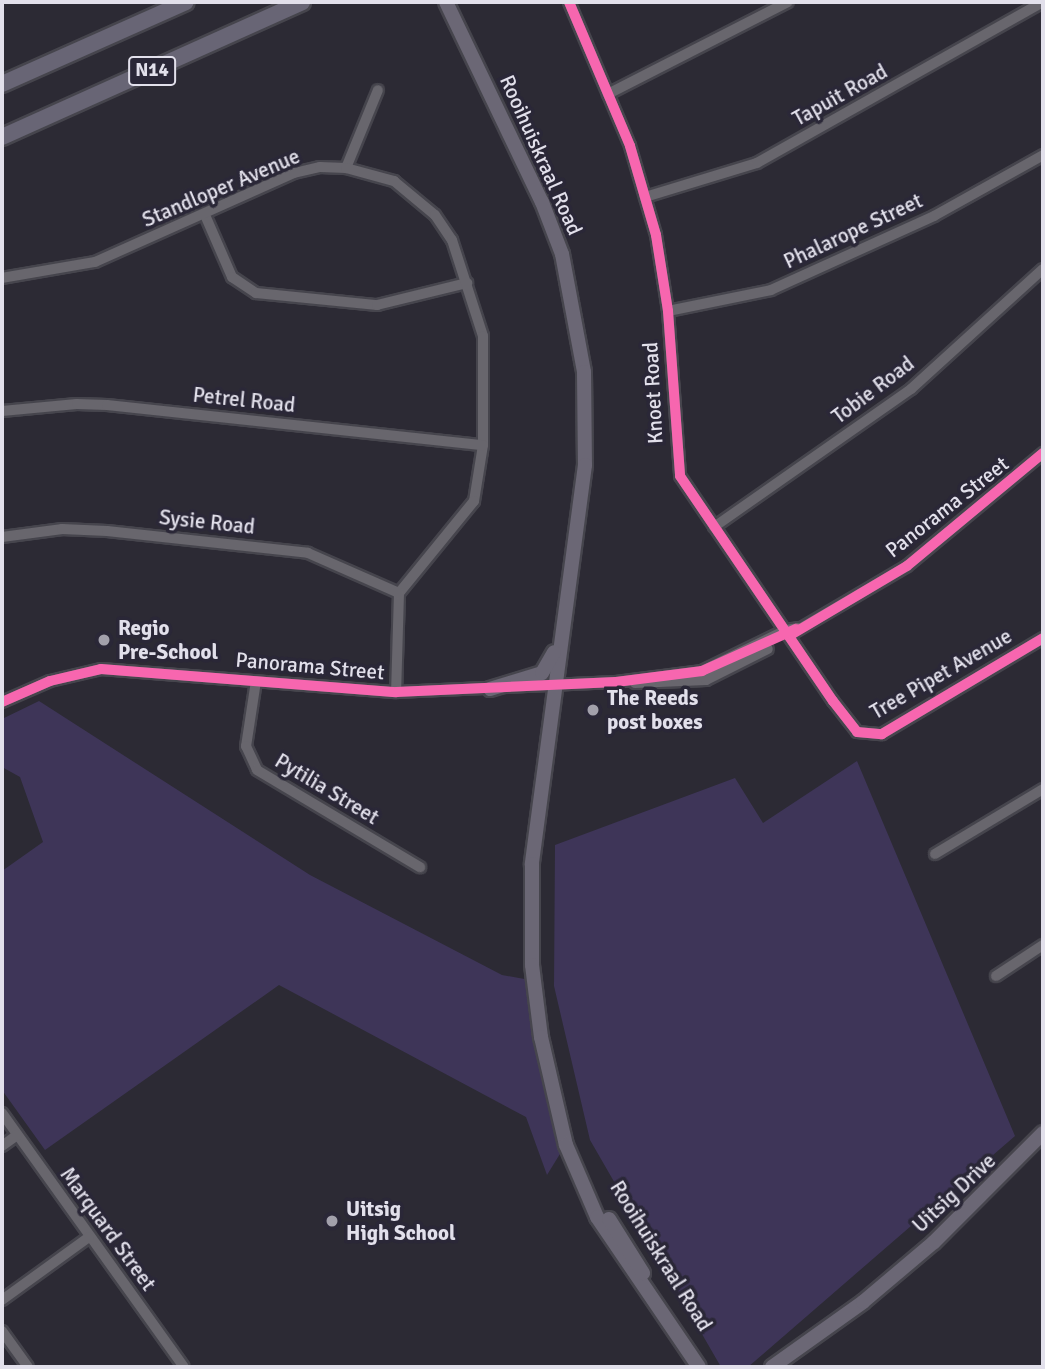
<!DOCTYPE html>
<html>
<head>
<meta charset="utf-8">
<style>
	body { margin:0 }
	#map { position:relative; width:1045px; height:1369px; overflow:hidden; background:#2c2a34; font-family:Signika,sans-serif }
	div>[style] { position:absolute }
	.green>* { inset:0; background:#3e3558 }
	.roads { filter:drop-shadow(2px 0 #46454d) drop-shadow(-2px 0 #46454d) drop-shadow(0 2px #46454d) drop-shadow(0 -2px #46454d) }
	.minor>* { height:10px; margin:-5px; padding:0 5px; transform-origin:5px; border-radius:5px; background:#68666d }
	.major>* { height:14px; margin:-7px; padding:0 7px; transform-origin:7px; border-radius:7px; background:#6b6775 }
	.highway>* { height:16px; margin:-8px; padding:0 8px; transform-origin:8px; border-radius:8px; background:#686575 }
	.cycleway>* { height:10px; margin:-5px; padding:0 5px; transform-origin:5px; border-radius:5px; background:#f766af }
	.dots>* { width:19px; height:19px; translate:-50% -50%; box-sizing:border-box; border:4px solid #2a2737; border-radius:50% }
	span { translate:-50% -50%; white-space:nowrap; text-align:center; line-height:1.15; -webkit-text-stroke:7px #2a2737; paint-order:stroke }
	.shield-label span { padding:2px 5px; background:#2a2737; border:2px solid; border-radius:5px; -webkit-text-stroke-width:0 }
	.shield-label { font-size:19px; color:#e2e0eb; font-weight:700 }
	.street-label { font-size:21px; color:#e2e0eb }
	.poi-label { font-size:21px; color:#e2e0eb; font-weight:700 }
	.left { translate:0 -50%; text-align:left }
	.frame { position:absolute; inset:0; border:4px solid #e2e0eb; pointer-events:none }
</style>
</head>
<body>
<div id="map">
	<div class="green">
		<i style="clip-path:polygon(39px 701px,310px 875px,502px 975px,530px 980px,563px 1149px,547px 1175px,526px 1117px,279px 985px,45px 1150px,2px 1090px,2px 871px,43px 842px,20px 777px,2px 767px,2px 719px)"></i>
		<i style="clip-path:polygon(857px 761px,1015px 1136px,748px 1367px,721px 1367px,590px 1140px,554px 986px,555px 845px,735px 778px,763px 823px)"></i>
	</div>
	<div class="roads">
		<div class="minor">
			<i style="left:569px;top:2px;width:156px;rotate:67deg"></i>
			<i style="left:630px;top:146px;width:93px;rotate:73.7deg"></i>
			<i style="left:656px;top:235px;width:77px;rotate:81deg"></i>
			<i style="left:668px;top:311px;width:165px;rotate:85.8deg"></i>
			<i style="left:680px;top:476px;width:272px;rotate:55.8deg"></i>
			<i style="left:833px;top:701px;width:39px;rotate:52deg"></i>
			<i style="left:857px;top:732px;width:25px;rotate:5deg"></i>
			<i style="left:882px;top:734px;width:187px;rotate:-30.8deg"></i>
			<i style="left:608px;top:94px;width:202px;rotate:-27.1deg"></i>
			<i style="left:346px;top:168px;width:84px;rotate:-67.7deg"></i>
			<i style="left:645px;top:197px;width:117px;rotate:-16.9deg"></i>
			<i style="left:757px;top:163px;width:328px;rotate:-29.4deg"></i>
			<i style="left:205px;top:215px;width:68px;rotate:66.5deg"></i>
			<i style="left:232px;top:277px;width:29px;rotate:34deg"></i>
			<i style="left:256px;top:293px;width:122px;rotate:5.7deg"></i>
			<i style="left:377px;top:305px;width:93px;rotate:-13.7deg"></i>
			<i style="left:2px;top:278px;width:94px;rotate:-9.8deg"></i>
			<i style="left:95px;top:262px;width:218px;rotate:-24.1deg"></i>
			<i style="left:294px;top:173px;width:27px;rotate:-13deg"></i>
			<i style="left:320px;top:167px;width:26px;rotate:2deg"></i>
			<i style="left:346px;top:168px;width:50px;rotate:15.2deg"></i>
			<i style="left:394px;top:181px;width:53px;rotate:39.7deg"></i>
			<i style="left:435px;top:215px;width:30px;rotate:56deg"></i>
			<i style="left:452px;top:240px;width:101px;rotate:72.1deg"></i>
			<i style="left:483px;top:336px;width:109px;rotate:90deg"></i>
			<i style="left:483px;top:445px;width:57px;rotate:99.1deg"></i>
			<i style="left:474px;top:501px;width:119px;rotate:129.2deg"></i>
			<i style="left:399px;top:593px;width:99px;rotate:91.7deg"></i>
			<i style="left:668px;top:311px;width:105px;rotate:-11.5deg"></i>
			<i style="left:771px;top:290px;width:179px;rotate:-24.4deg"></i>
			<i style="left:934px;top:216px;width:125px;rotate:-29.2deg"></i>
			<i style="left:2px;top:411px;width:75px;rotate:-5.3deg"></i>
			<i style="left:77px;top:404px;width:30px;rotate:2deg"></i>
			<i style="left:107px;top:405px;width:378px;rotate:6.1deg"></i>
			<i style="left:714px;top:527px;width:241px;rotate:-35deg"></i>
			<i style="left:911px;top:389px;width:178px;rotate:-42.3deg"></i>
			<i style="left:2px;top:537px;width:61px;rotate:-7.6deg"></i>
			<i style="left:62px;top:529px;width:45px;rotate:2.5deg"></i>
			<i style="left:107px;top:531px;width:202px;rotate:6.2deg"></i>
			<i style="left:308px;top:553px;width:99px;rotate:23.7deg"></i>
			<i style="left:793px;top:633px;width:132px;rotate:-30.4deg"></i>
			<i style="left:907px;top:566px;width:177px;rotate:-39.7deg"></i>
			<i style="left:256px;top:681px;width:66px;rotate:98.7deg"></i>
			<i style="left:246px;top:746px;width:26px;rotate:65deg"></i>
			<i style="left:257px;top:770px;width:190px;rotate:30.8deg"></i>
			<i style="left:635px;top:683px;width:71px;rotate:-2.4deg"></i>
			<i style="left:706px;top:680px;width:69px;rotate:-26.6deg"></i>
			<i style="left:2px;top:702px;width:52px;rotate:-23.6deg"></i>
			<i style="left:50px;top:681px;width:52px;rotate:-13.2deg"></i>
			<i style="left:101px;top:669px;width:296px;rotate:4.5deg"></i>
			<i style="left:396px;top:692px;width:220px;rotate:-2.6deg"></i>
			<i style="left:616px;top:682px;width:87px;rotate:-7.3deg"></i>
			<i style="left:702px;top:671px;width:93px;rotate:-26deg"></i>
			<i style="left:786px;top:630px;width:12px;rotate:-9deg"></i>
			<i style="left:935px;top:854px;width:126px;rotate:-31deg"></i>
			<i style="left:996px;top:976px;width:56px;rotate:-33.4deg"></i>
			<i style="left:2px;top:1113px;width:312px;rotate:54.4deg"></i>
			<i style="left:2px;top:1146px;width:19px;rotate:-36deg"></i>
			<i style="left:2px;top:1300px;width:107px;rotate:-35.9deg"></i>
			<i style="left:2px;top:1331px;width:44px;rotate:54.2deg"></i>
		</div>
		<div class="major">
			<i style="left:446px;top:2px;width:222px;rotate:64.4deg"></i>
			<i style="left:542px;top:202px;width:56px;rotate:69deg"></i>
			<i style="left:562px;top:254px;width:120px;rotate:79.4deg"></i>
			<i style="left:584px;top:372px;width:93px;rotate:89.4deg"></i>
			<i style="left:585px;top:465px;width:403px;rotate:97.6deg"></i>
			<i style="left:532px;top:864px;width:101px;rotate:90deg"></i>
			<i style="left:532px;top:965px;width:73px;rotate:82.9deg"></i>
			<i style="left:541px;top:1037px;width:111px;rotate:77deg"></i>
			<i style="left:566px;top:1145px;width:78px;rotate:66.7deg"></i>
			<i style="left:597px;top:1217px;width:181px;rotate:55.8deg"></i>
			<i style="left:490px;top:689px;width:54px;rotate:-17.1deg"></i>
			<i style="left:542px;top:673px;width:24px;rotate:-60deg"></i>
			<i style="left:609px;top:1219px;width:64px;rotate:57.8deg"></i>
			<i style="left:772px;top:1367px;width:112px;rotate:-35.5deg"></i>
			<i style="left:863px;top:1302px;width:93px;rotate:-40.2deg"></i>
			<i style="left:934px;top:1242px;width:154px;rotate:-45deg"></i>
		</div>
		<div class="highway">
			<i style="left:2px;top:84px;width:201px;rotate:-24deg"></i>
			<i style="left:2px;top:137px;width:329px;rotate:-24.2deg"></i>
		</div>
	</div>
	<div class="cycleway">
		<i style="left:569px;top:2px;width:156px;rotate:67deg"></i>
		<i style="left:630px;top:146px;width:93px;rotate:73.7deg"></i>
		<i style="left:656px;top:235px;width:77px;rotate:81deg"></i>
		<i style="left:668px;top:311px;width:165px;rotate:85.8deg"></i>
		<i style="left:680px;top:476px;width:272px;rotate:55.8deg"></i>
		<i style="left:833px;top:701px;width:39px;rotate:52deg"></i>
		<i style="left:857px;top:732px;width:25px;rotate:5deg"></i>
		<i style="left:882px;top:734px;width:187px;rotate:-30.8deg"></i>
		<i style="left:789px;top:636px;width:137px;rotate:-30.7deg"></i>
		<i style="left:907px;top:566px;width:177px;rotate:-39.7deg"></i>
		<i style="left:2px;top:702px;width:52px;rotate:-23.6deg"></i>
		<i style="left:50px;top:681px;width:52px;rotate:-13.2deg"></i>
		<i style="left:101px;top:669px;width:296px;rotate:4.5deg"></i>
		<i style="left:396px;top:692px;width:220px;rotate:-2.6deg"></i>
		<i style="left:616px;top:682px;width:87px;rotate:-7.3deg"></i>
		<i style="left:702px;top:671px;width:103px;rotate:-24.1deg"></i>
	</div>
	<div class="dots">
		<i style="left:104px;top:640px;background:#a2a0ab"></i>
		<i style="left:593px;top:710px;background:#a2a0ab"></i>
		<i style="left:332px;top:1221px;background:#a2a0ab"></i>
	</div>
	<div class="shield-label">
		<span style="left:152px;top:71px">N14</span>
	</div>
	<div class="street-label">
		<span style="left:840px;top:95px;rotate:-29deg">Tapuit Road</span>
		<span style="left:541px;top:155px;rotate:66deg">Rooihuiskraal Road</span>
		<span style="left:221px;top:188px;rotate:-23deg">Standloper Avenue</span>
		<span style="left:853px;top:231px;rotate:-25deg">Phalarope Street</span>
		<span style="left:873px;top:390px;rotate:-37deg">Tobie Road</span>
		<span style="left:653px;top:393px;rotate:-93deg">Knoet Road</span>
		<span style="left:244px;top:400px;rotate:6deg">Petrel Road</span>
		<span style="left:947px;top:507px;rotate:-38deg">Panorama Street</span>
		<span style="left:207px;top:522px;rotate:6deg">Sysie Road</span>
		<span style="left:310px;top:666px;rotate:5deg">Panorama Street</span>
		<span style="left:941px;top:674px;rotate:-30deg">Tree Pipet Avenue</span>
		<span style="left:327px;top:789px;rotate:31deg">Pytilia Street</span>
		<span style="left:954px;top:1193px;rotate:-43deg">Uitsig Drive</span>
		<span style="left:108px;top:1229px;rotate:54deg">Marquard Street</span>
		<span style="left:661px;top:1256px;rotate:58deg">Rooihuiskraal Road</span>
	</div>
	<div class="poi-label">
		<span class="left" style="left:118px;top:640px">Regio<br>Pre-School</span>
		<span class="left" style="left:607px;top:710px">The Reeds<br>post boxes</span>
		<span class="left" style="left:346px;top:1221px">Uitsig<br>High School</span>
	</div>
	<div class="frame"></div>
</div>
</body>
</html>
